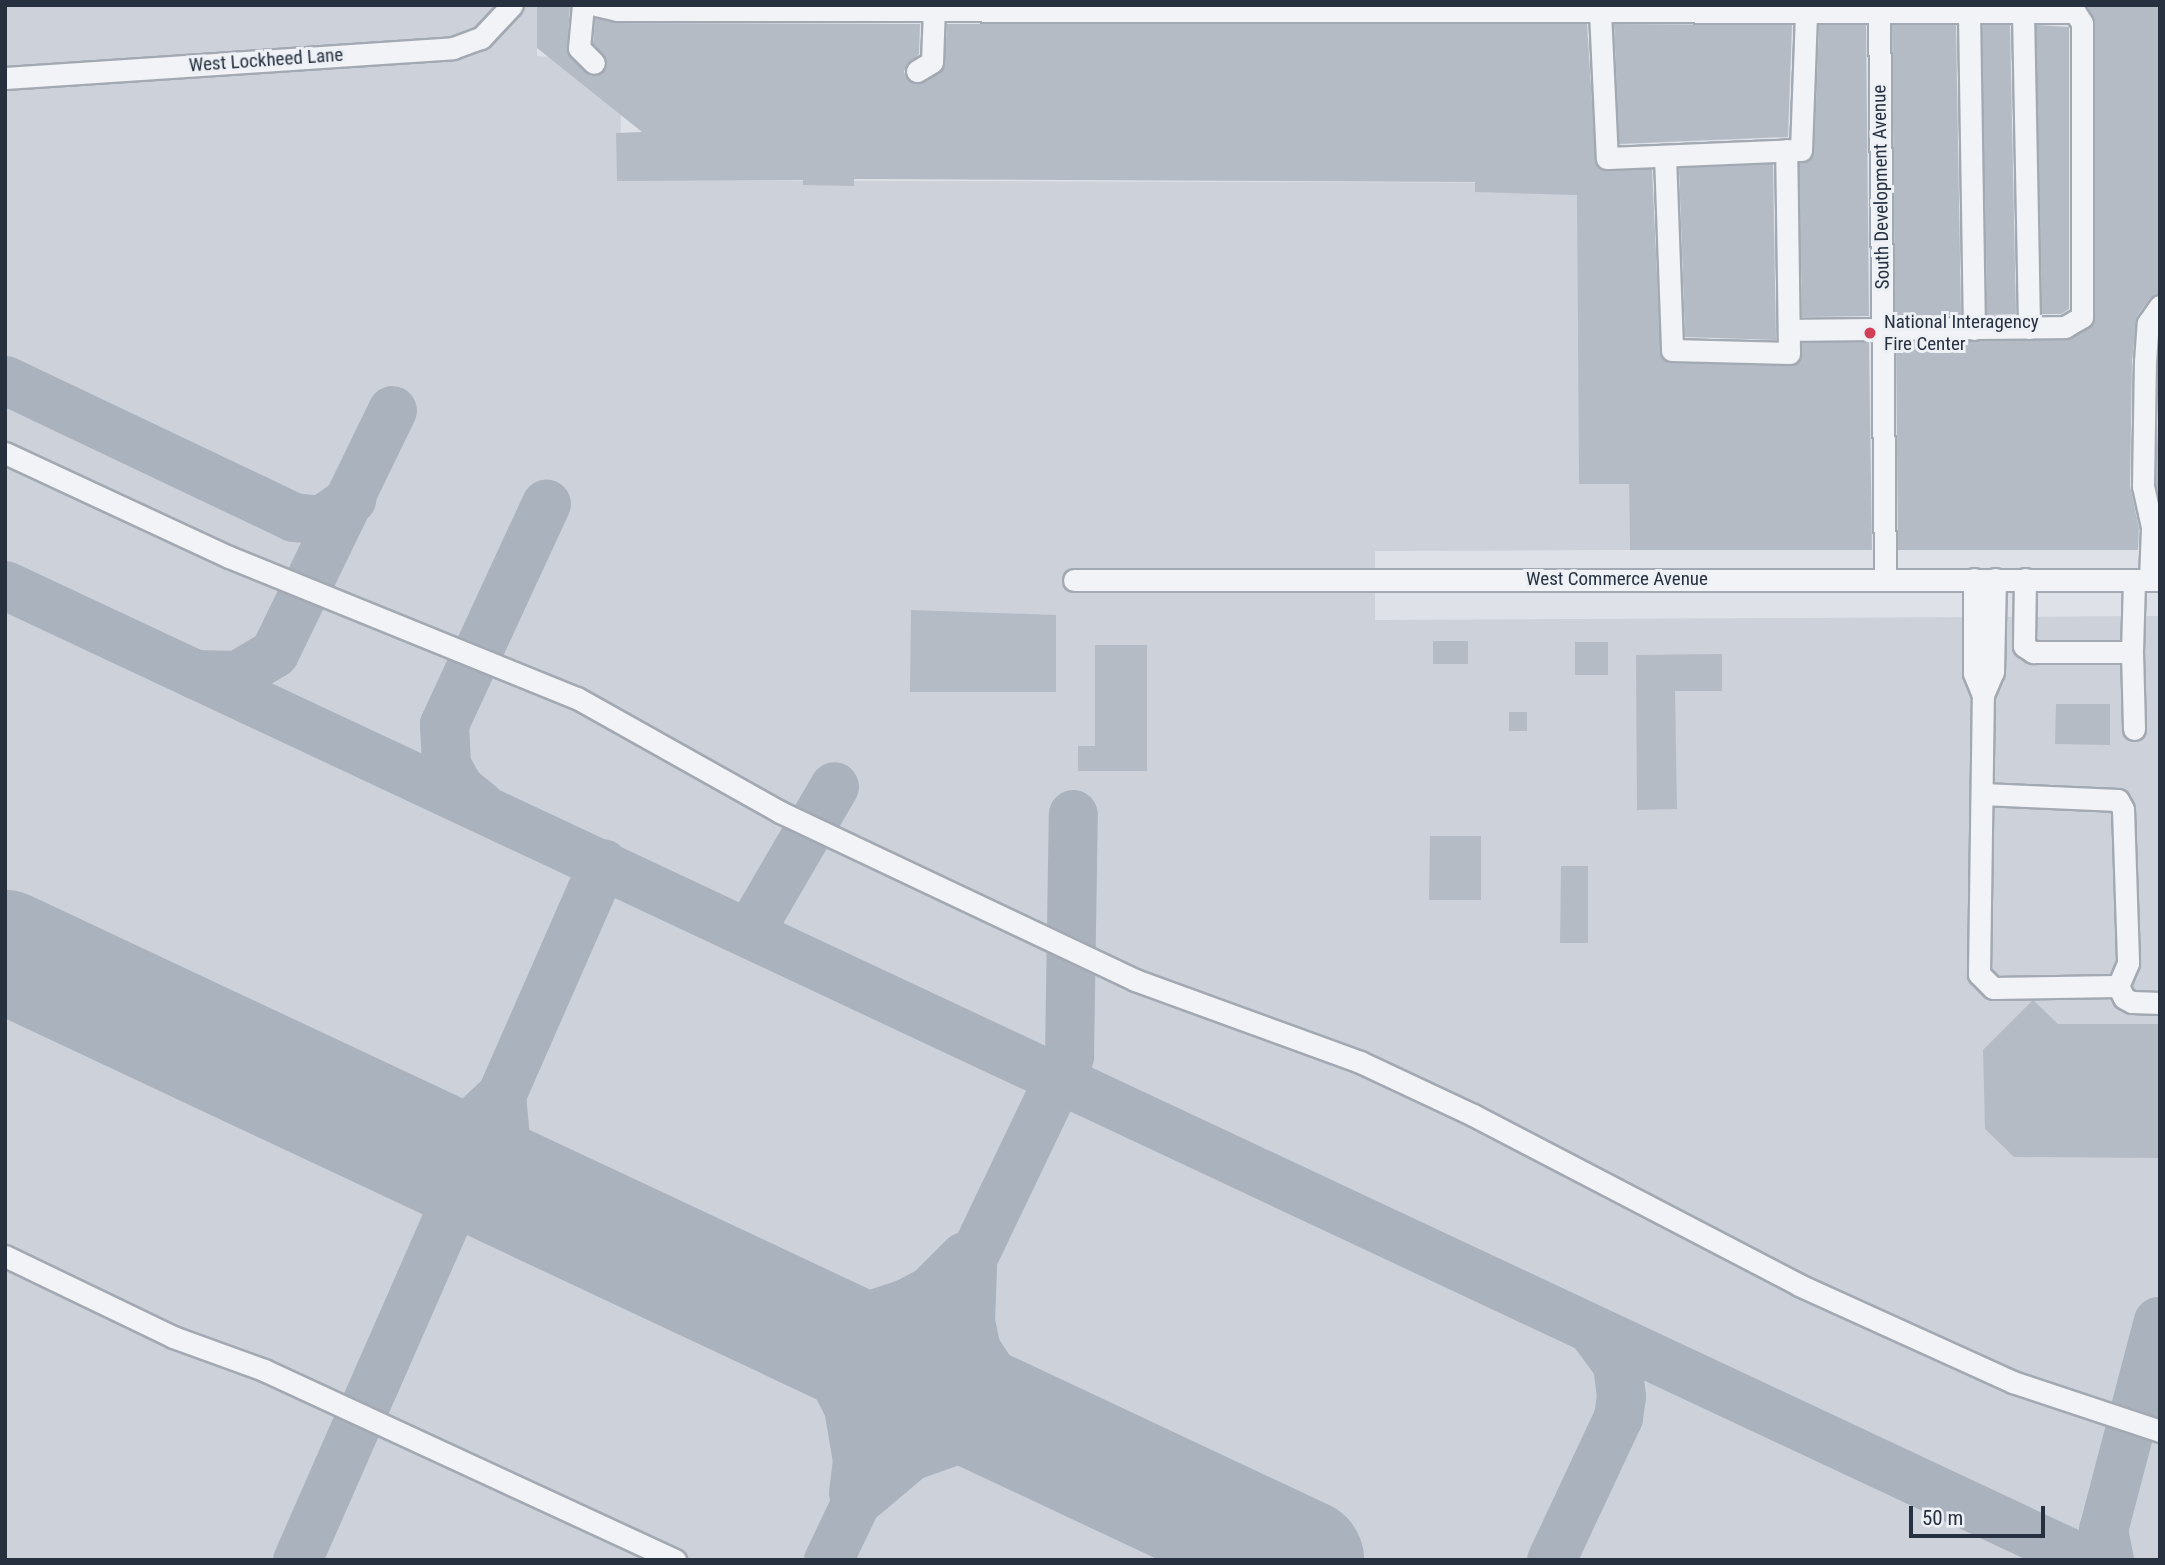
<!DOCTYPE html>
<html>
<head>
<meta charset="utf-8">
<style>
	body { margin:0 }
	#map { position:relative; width:2165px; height:1565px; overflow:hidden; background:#dee2e8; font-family:"Roboto Condensed",sans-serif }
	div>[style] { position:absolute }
	.built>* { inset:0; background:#ccd1da }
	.taxiway>* { height:49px; margin:-24.5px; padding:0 24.5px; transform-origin:24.5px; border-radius:24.5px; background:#aab2bd }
	.runway>* { height:122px; margin:-61px; padding:0 61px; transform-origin:61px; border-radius:61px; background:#aab2bd }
	.building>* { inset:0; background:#b5bbc5 }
	.roads { filter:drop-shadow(2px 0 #a3a9b2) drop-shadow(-2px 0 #a3a9b2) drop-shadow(0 2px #a3a9b2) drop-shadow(0 -2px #a3a9b2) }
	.minor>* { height:21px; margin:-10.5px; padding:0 10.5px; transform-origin:10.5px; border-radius:10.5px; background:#f1f3f6 }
	.dots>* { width:19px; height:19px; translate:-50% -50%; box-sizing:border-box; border:4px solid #edf1f6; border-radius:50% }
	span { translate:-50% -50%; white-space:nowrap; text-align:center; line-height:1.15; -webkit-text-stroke:6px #edf1f6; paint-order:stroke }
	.street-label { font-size:19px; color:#27303f }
	.poi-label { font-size:19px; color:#27303f }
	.left { translate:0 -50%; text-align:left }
	.frame { position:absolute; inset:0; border:7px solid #27303f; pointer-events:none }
	.scale { position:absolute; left:1909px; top:1506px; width:136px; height:32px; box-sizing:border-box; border:4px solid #27303f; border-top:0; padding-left:9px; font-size:21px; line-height:24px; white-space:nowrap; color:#27303f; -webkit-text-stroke:5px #edf1f6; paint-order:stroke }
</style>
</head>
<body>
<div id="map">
	<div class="built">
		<i style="clip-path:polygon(5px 5px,537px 5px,537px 56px,551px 57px,621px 115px,620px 180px,1582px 183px,1579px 484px,1629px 484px,1630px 550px,1375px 551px,1375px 620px,2160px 616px,2160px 1560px,5px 1560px)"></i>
	</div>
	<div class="taxiway">
		<i style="left:5px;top:380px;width:319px;rotate:25.4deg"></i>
		<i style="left:293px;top:517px;width:28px;rotate:6deg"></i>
		<i style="left:321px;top:520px;width:37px;rotate:-35deg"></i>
		<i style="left:5px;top:585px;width:2297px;rotate:25.11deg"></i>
		<i style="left:195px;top:674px;width:42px;rotate:1.4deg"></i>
		<i style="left:237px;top:675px;width:43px;rotate:-30.7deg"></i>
		<i style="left:274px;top:653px;width:270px;rotate:-64.1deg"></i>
		<i style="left:480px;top:805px;width:27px;rotate:-141deg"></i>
		<i style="left:459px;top:788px;width:26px;rotate:-119deg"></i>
		<i style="left:446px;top:765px;width:41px;rotate:-92.8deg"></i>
		<i style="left:444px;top:724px;width:243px;rotate:-65.2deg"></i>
		<i style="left:764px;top:940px;width:15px;rotate:-118deg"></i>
		<i style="left:757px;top:927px;width:12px;rotate:-81deg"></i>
		<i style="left:759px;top:915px;width:149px;rotate:-59.8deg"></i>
		<i style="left:501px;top:1095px;width:54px;rotate:84.7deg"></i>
		<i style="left:506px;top:1149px;width:71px;rotate:53deg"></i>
		<i style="left:380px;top:1126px;width:59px;rotate:7.9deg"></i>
		<i style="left:438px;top:1134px;width:18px;rotate:-13deg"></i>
		<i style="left:456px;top:1130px;width:14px;rotate:-21deg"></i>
		<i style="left:469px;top:1125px;width:44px;rotate:-43.2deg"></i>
		<i style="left:972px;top:1267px;width:54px;rotate:92.1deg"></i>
		<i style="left:970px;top:1321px;width:29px;rotate:78deg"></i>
		<i style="left:976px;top:1349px;width:79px;rotate:56.9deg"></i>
		<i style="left:1019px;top:1415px;width:40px;rotate:39deg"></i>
		<i style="left:782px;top:1315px;width:44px;rotate:6.5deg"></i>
		<i style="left:826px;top:1320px;width:40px;rotate:-5.7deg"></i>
		<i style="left:866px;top:1316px;width:40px;rotate:-18deg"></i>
		<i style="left:904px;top:1304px;width:30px;rotate:-28deg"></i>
		<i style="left:930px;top:1290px;width:48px;rotate:-45deg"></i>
		<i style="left:782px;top:1315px;width:46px;rotate:42.4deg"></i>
		<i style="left:816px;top:1346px;width:69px;rotate:62.3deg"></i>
		<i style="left:848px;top:1407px;width:54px;rotate:80.4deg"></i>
		<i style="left:857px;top:1460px;width:33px;rotate:97deg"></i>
		<i style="left:864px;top:1495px;width:60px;rotate:-40.3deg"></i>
		<i style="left:910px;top:1456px;width:51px;rotate:-19.5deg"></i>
		<i style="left:958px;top:1439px;width:53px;rotate:-4.3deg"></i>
		<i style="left:1011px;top:1435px;width:39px;rotate:7deg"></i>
		<i style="left:297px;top:1560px;width:761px;rotate:-66.3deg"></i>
		<i style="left:828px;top:1560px;width:559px;rotate:-64.44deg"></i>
		<i style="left:1069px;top:1056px;width:242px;rotate:-89.1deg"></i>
		<i style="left:1551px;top:1560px;width:158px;rotate:-64.9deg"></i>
		<i style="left:1618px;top:1417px;width:21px;rotate:-82deg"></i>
		<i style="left:1621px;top:1396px;width:32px;rotate:-97deg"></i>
		<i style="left:1617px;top:1364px;width:42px;rotate:-126.3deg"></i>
		<i style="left:2109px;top:1560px;width:31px;rotate:-101deg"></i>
		<i style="left:2103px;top:1530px;width:216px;rotate:-75.3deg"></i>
	</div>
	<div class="runway">
		<i style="left:5px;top:951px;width:1434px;rotate:25.14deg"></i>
	</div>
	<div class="building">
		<i style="clip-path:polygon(537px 5px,570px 5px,567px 52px,591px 76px,603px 73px,607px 66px,593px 43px,595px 18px,617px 23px,920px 24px,919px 54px,904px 71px,906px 78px,917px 84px,944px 68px,947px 24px,1587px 24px,1596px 164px,1608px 171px,1652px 169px,1661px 357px,1672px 363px,1789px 366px,1801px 359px,1802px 343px,1869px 342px,1872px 550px,1630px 550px,1629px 484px,1579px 484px,1577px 195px,1475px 192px,1475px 182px,854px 179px,854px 186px,803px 185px,803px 180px,617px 181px,616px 133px,642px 132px,537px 48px)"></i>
		<i style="clip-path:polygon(2086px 5px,2160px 5px,2160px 293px,2150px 298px,2137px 316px,2132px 361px,2130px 486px,2139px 528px,2138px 550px,1898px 550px,1896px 342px,2065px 340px,2094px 323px,2095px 23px)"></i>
		<i style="clip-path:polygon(1614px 24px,1792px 25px,1788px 137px,1619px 144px)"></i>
		<i style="clip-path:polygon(1819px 25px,1866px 25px,1869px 316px,1802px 317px,1799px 163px,1808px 161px,1814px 150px)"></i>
		<i style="clip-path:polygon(1892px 25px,1956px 25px,1961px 315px,1895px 316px)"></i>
		<i style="clip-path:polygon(1982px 25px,2010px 25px,2016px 314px,1987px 315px)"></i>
		<i style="clip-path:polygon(2036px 25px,2069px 27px,2069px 309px,2061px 314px,2042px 314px)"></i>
		<i style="clip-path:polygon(1773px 164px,1776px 340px,1685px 337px,1679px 168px)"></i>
		<i style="clip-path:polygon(2160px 341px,2160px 501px,2156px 485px)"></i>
		<i style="clip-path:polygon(911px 610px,1056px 615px,1056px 692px,910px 692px)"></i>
		<i style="clip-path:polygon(1433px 641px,1468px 641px,1468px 664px,1433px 664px)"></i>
		<i style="clip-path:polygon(1575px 642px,1608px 642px,1608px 675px,1575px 675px)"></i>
		<i style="clip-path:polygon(1095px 645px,1147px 645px,1147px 771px,1078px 771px,1078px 746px,1095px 746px)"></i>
		<i style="clip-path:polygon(1722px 654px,1722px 691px,1675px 691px,1677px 809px,1637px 810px,1636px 655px)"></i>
		<i style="clip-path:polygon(2056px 704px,2110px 704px,2110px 745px,2055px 744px)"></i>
		<i style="clip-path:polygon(1509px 712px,1527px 712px,1527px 731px,1509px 731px)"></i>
		<i style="clip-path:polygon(1430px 836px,1481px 836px,1481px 900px,1429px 900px)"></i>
		<i style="clip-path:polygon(1561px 866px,1588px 866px,1588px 943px,1560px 943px)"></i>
		<i style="clip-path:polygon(2033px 1000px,2058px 1024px,2160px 1024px,2160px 1158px,2014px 1157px,1985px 1129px,1983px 1050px)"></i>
	</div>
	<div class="roads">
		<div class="minor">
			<i style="left:583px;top:5px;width:43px;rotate:95.3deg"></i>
			<i style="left:579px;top:48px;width:21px;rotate:45deg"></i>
			<i style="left:596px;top:5px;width:22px;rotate:13deg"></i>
			<i style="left:617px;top:10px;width:1458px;rotate:0.08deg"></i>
			<i style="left:2075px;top:12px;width:13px;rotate:58deg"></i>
			<i style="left:2082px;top:23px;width:294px;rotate:90deg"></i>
			<i style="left:2082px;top:317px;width:20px;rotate:150deg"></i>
			<i style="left:2065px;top:327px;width:276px;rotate:179.4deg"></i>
			<i style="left:1879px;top:5px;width:573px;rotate:89.4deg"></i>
			<i style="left:1600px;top:12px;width:146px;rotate:87.3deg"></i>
			<i style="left:1607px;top:158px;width:194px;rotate:-2.4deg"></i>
			<i style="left:1801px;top:150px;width:136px;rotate:-87.9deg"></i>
			<i style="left:2023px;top:12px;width:316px;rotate:88.9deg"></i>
			<i style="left:1969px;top:13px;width:316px;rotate:89.1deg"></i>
			<i style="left:917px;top:71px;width:17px;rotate:-31deg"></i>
			<i style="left:932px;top:62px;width:54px;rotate:-87.9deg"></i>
			<i style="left:5px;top:78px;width:449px;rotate:-3.8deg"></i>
			<i style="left:453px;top:48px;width:30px;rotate:-20deg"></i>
			<i style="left:481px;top:38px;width:45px;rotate:-46.8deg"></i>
			<i style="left:1665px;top:156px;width:194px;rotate:87.9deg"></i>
			<i style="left:1672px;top:350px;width:117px;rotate:1.5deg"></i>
			<i style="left:1789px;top:353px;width:203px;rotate:-90.8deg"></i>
			<i style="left:5px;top:453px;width:247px;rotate:24.9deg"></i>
			<i style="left:229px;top:557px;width:375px;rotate:22.1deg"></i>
			<i style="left:577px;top:698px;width:233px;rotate:29.3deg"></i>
			<i style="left:780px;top:812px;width:393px;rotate:25.3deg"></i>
			<i style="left:1135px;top:980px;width:239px;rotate:20deg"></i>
			<i style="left:1360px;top:1062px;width:125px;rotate:25.1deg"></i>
			<i style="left:1473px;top:1115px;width:368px;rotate:27.5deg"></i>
			<i style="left:1799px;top:1285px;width:235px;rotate:24.4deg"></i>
			<i style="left:2013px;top:1382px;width:155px;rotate:18.4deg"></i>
			<i style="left:1974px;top:579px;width:94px;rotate:90deg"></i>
			<i style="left:1974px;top:673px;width:24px;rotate:68deg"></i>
			<i style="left:1983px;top:695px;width:25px;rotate:-67deg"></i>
			<i style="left:1993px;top:672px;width:93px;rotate:-88.8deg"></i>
			<i style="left:2025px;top:579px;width:67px;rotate:90.9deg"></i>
			<i style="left:2024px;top:646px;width:11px;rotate:34deg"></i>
			<i style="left:2033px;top:652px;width:99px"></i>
			<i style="left:2132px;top:652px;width:72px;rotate:-88.4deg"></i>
			<i style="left:1074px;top:580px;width:1086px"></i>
			<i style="left:2150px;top:580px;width:53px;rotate:-87.8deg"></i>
			<i style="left:2152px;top:527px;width:42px;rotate:-102.4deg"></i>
			<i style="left:2143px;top:486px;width:124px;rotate:-89.1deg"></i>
			<i style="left:2145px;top:362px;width:39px;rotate:-86deg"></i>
			<i style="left:2148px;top:323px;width:21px;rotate:-55deg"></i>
			<i style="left:2132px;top:652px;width:77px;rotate:88.5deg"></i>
			<i style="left:1982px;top:794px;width:136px;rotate:2.5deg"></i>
			<i style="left:2118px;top:800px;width:10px;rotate:61deg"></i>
			<i style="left:2123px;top:809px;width:154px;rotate:88.1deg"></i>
			<i style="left:2128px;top:963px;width:25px;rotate:113deg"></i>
			<i style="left:2118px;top:986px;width:125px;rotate:179.1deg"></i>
			<i style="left:1993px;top:988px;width:20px;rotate:-135deg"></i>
			<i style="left:1979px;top:974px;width:279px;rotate:-89.2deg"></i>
			<i style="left:2118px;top:986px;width:13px;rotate:63deg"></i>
			<i style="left:2124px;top:998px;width:9px;rotate:27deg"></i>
			<i style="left:2132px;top:1002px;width:28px;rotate:2deg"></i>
			<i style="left:5px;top:1256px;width:187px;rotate:25.7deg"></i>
			<i style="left:173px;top:1337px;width:97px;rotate:19.9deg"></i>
			<i style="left:264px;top:1370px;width:453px;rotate:24.8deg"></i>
		</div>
	</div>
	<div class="dots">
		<i style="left:1870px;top:333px;background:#d23e56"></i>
	</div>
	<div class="street-label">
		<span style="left:266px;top:60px;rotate:-4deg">West Lockheed Lane</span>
		<span style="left:1881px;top:187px;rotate:-91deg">South Development Avenue</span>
		<span style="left:1617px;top:579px">West Commerce Avenue</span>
	</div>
	<div class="poi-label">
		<span class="left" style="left:1884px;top:333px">National Interagency<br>Fire Center</span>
	</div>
	<div class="frame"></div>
	<div class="scale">50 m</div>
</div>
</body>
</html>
